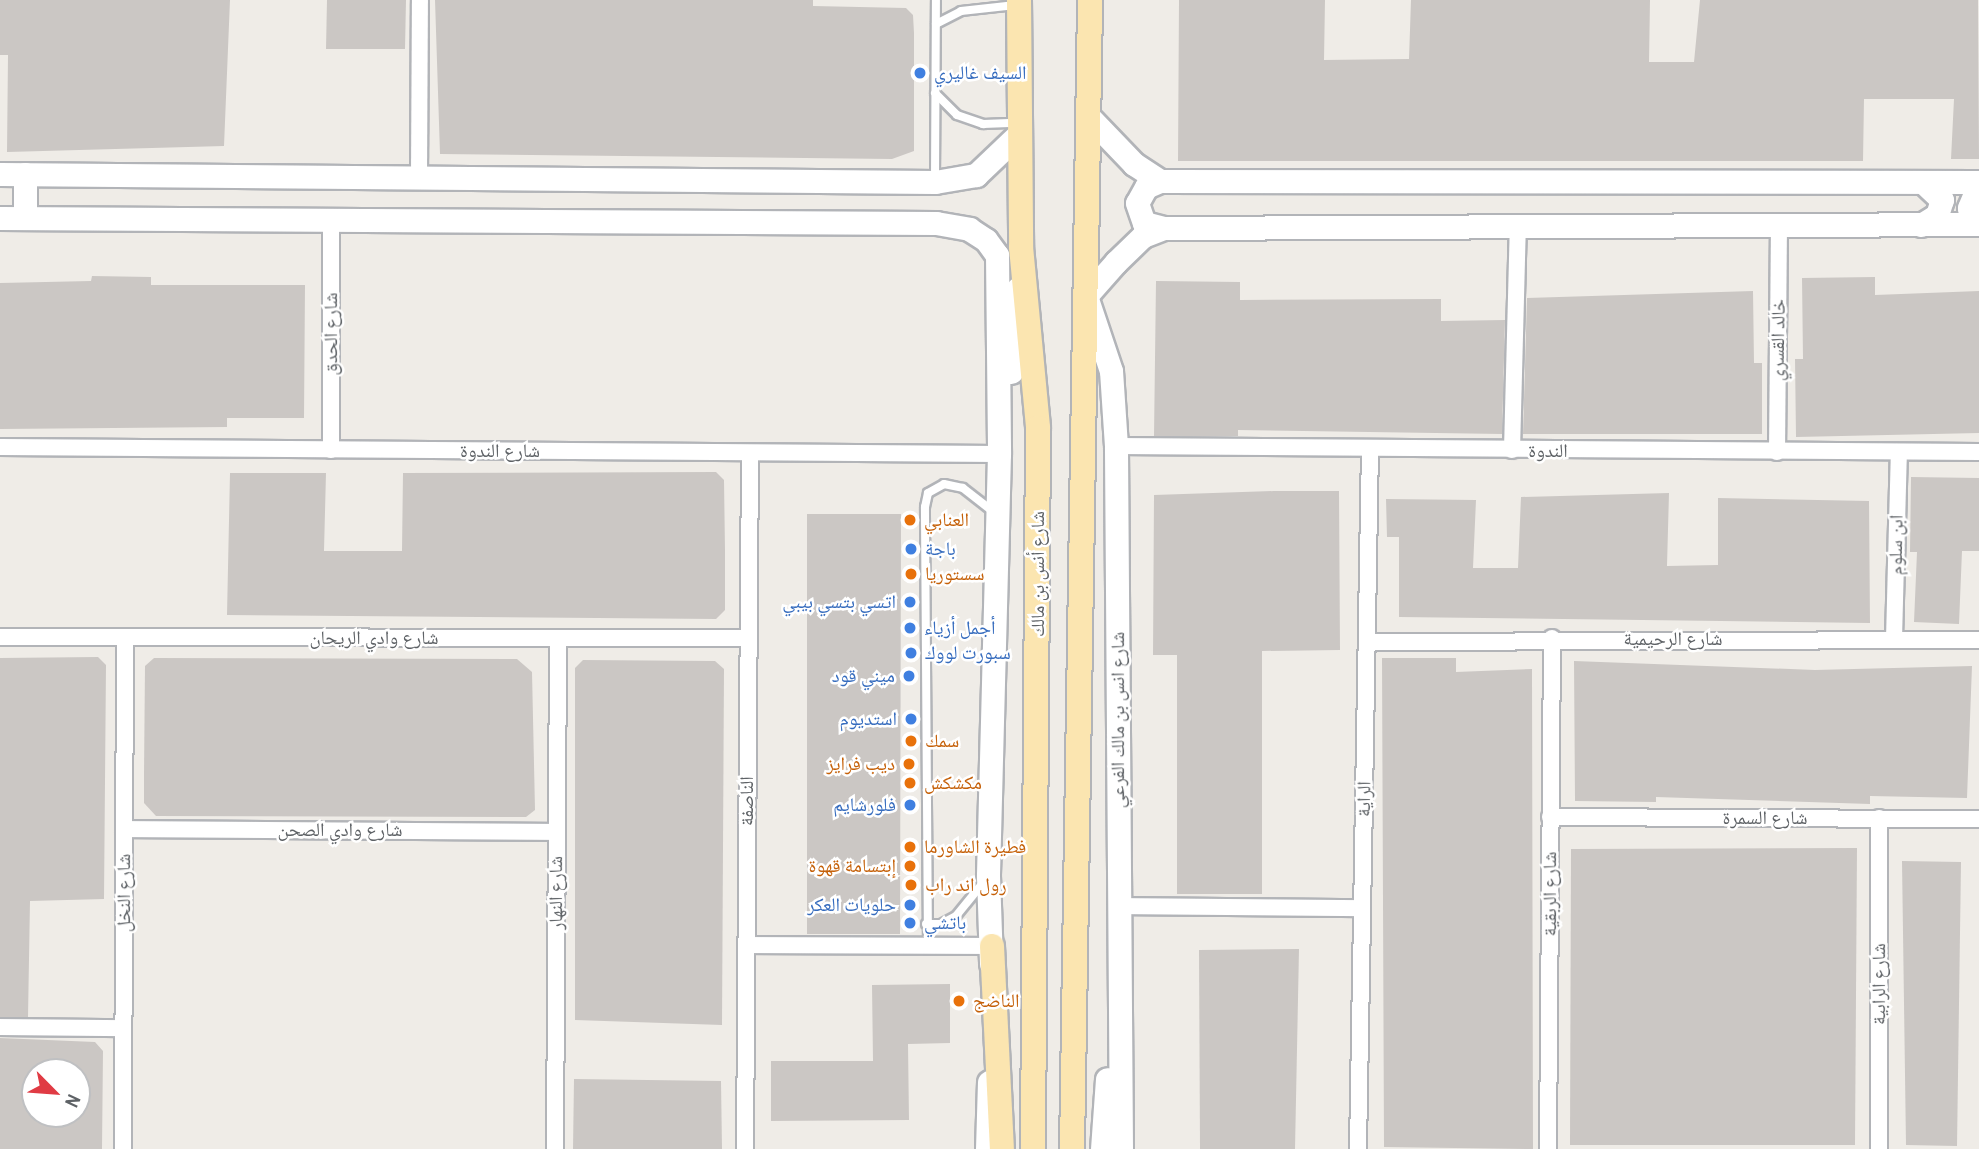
<!DOCTYPE html>
<html>
<head>
<meta charset="utf-8">
<style>
	body { margin:0 }
	#map { position:relative; width:1979px; height:1149px; overflow:hidden; background:#efece7; font-family:"Archivo Narrow","Noto Naskh Arabic",sans-serif }
	div>[style] { position:absolute }
	.building>* { inset:0; background:#cbc7c4 }
	.roads { filter:drop-shadow(2px 0 #b2b4b8) drop-shadow(-2px 0 #b2b4b8) drop-shadow(0 2px #b2b4b8) drop-shadow(0 -2px #b2b4b8) }
	.lane>* { height:8px; margin:-4px; padding:0 4px; transform-origin:4px; border-radius:4px; background:#fff }
	.street>* { height:16px; margin:-8px; padding:0 8px; transform-origin:8px; border-radius:8px; background:#fff }
	.secondary>* { height:23px; margin:-11.5px; padding:0 11.5px; transform-origin:11.5px; border-radius:11.5px; background:#fff }
	.primary>* { height:24px; margin:-12px; padding:0 12px; transform-origin:12px; border-radius:12px; background:#fbe5b0 }
	.dots>* { width:19px; height:19px; translate:-50% -50%; box-sizing:border-box; border:4px solid #fff; border-radius:50% }
	span { translate:-50% -50%; white-space:nowrap; text-align:center; line-height:1.15; -webkit-text-stroke:5px #fff; paint-order:stroke }
	.shop-label { font-size:19px; color:#366cbe }
	.left { translate:0 -50%; text-align:left }
	.right { translate:-100% -50%; text-align:right }
	.street-label { font-size:19px; color:#5e6266 }
	.food-label { font-size:19px; color:#c56008 }
	.north { position:absolute; left:21px; top:1058px; width:70px; height:70px; box-sizing:border-box; background:#fff; border:2px solid #bfc0c2; border-radius:50%; rotate:115deg; font-size:19px; font-weight:700; line-height:28px; text-align:center; color:#5e6266 }
	.north::after { content:''; display:block; margin:auto; width:24px; height:32px; background:#e03b44; clip-path:polygon(50% 0,100% 100%,50% 72%,0 100%) }
</style>
</head>
<body>
<div id="map">
	<div class="building">
		<i style="clip-path:polygon(0 0,230px 0,224px 146px,7px 152px,8px 55px,0 55px)"></i>
		<i style="clip-path:polygon(327px 0,406px 0,405px 49px,326px 49px)"></i>
		<i style="clip-path:polygon(435px 0,813px 0,813px 6px,906px 8px,913px 15px,914px 33px,914px 151px,892px 159px,440px 154px)"></i>
		<i style="clip-path:polygon(1179px 0,1325px 0,1324px 60px,1409px 59px,1411px 0,1650px 0,1649px 62px,1694px 62px,1700px 0,1978px 0,1979px 159px,1951px 159px,1954px 99px,1864px 99px,1863px 161px,1178px 161px)"></i>
		<i style="clip-path:polygon(92px 276px,151px 277px,151px 285px,305px 285px,304px 418px,227px 418px,227px 427px,0 429px,0 283px,91px 281px)"></i>
		<i style="clip-path:polygon(1875px 277px,1875px 295px,1979px 291px,1979px 433px,1796px 437px,1795px 359px,1803px 359px,1802px 278px)"></i>
		<i style="clip-path:polygon(1156px 281px,1240px 282px,1240px 300px,1441px 299px,1441px 321px,1505px 320px,1502px 434px,1238px 430px,1238px 436px,1154px 436px)"></i>
		<i style="clip-path:polygon(1753px 291px,1754px 363px,1762px 363px,1762px 434px,1523px 434px,1527px 298px)"></i>
		<i style="clip-path:polygon(716px 472px,724px 480px,725px 550px,725px 610px,716px 619px,227px 615px,230px 473px,326px 473px,324px 551px,402px 551px,403px 473px)"></i>
		<i style="clip-path:polygon(1911px 477px,1979px 478px,1979px 551px,1962px 551px,1959px 624px,1914px 622px,1917px 552px,1910px 552px)"></i>
		<i style="clip-path:polygon(1274px 491px,1339px 491px,1340px 650px,1262px 651px,1262px 894px,1177px 894px,1177px 655px,1153px 655px,1154px 495px)"></i>
		<i style="clip-path:polygon(1669px 493px,1667px 566px,1718px 565px,1718px 498px,1869px 501px,1870px 623px,1399px 617px,1399px 537px,1387px 537px,1386px 499px,1476px 500px,1473px 568px,1518px 568px,1521px 497px)"></i>
		<i style="clip-path:polygon(807px 514px,901px 514px,900px 934px,807px 934px)"></i>
		<i style="clip-path:polygon(98px 657px,106px 665px,104px 899px,30px 901px,28px 1017px,0 1017px,0 658px)"></i>
		<i style="clip-path:polygon(154px 658px,517px 659px,532px 672px,535px 810px,526px 817px,156px 816px,144px 803px,144px 775px,145px 666px)"></i>
		<i style="clip-path:polygon(1382px 658px,1456px 658px,1456px 672px,1532px 669px,1533px 1149px,1384px 1147px)"></i>
		<i style="clip-path:polygon(583px 660px,715px 661px,724px 669px,722px 1025px,575px 1020px,575px 668px)"></i>
		<i style="clip-path:polygon(1574px 661px,1815px 670px,1972px 666px,1967px 798px,1870px 796px,1870px 804px,1656px 797px,1656px 802px,1575px 801px)"></i>
		<i style="clip-path:polygon(1857px 848px,1855px 1145px,1570px 1145px,1571px 849px)"></i>
		<i style="clip-path:polygon(1902px 861px,1961px 862px,1957px 1146px,1906px 1145px)"></i>
		<i style="clip-path:polygon(1299px 949px,1295px 1149px,1200px 1149px,1199px 950px)"></i>
		<i style="clip-path:polygon(950px 984px,950px 1043px,908px 1044px,909px 1120px,771px 1121px,771px 1061px,873px 1061px,872px 985px)"></i>
		<i style="clip-path:polygon(evenodd,0 1038px,95px 1042px,103px 1051px,102px 1149px,0 1149px,0 1038px,35px 1072px,77px 1072px,77px 1114px,35px 1114px,35px 1072px)"></i>
		<i style="clip-path:polygon(574px 1079px,721px 1081px,722px 1149px,573px 1149px)"></i>
	</div>
	<div class="roads">
		<div class="lane">
			<i style="left:936px;top:24px;width:28px;rotate:-27deg"></i>
			<i style="left:961px;top:11px;width:55px;rotate:-6.2deg"></i>
			<i style="left:935px;top:93px;width:31px;rotate:45deg"></i>
			<i style="left:957px;top:115px;width:28px;rotate:19deg"></i>
			<i style="left:983px;top:124px;width:33px;rotate:-2deg"></i>
			<i style="left:935px;top:179px;width:179px;rotate:-89.7deg"></i>
			<i style="left:926px;top:924px;width:15px"></i>
			<i style="left:941px;top:924px;width:17px;rotate:-28deg"></i>
			<i style="left:956px;top:916px;width:41px;rotate:-50.9deg"></i>
			<i style="left:928px;top:946px;width:439px;rotate:-90.4deg"></i>
			<i style="left:925px;top:507px;width:14px;rotate:-78deg"></i>
			<i style="left:928px;top:493px;width:18px;rotate:-29deg"></i>
			<i style="left:944px;top:484px;width:19px;rotate:12deg"></i>
			<i style="left:963px;top:488px;width:39px;rotate:38deg"></i>
		</div>
		<div class="street">
			<i style="left:419px;top:177px;width:177px;rotate:-89.7deg"></i>
			<i style="left:1116px;top:446px;width:863px;rotate:0.4deg"></i>
			<i style="left:0;top:447px;width:999px;rotate:0.4deg"></i>
			<i style="left:331px;top:450px;width:231px;rotate:-90deg"></i>
			<i style="left:1512px;top:450px;width:226px;rotate:-88.5deg"></i>
			<i style="left:1777px;top:452px;width:224px;rotate:-89.5deg"></i>
			<i style="left:0;top:637px;width:749px;rotate:0.08deg"></i>
			<i style="left:1894px;top:639px;width:187px;rotate:-88.5deg"></i>
			<i style="left:1367px;top:642px;width:612px;rotate:-0.19deg"></i>
			<i style="left:1550px;top:817px;width:429px;rotate:0.3deg"></i>
			<i style="left:1879px;top:818px;width:331px;rotate:90deg"></i>
			<i style="left:124px;top:829px;width:433px;rotate:0.4deg"></i>
			<i style="left:1120px;top:906px;width:242px;rotate:0.5deg"></i>
			<i style="left:746px;top:945px;width:246px;rotate:0.2deg"></i>
			<i style="left:0;top:1027px;width:123px;rotate:0.5deg"></i>
			<i style="left:123px;top:1149px;width:511px;rotate:-89.78deg"></i>
			<i style="left:555px;top:1149px;width:511px;rotate:-89.66deg"></i>
			<i style="left:745px;top:1149px;width:696px;rotate:-89.59deg"></i>
			<i style="left:1358px;top:1149px;width:699px;rotate:-89.02deg"></i>
			<i style="left:1548px;top:1149px;width:511px;rotate:-89.55deg"></i>
		</div>
		<div class="secondary">
			<i style="left:1087px;top:115px;width:68px;rotate:46.2deg"></i>
			<i style="left:1134px;top:164px;width:31px;rotate:33deg"></i>
			<i style="left:1160px;top:181px;width:819px;rotate:0.07deg"></i>
			<i style="left:0;top:174px;width:935px;rotate:0.49deg"></i>
			<i style="left:935px;top:182px;width:42px;rotate:-9.7deg"></i>
			<i style="left:976px;top:175px;width:59px;rotate:-43.6deg"></i>
			<i style="left:1160px;top:181px;width:15px;rotate:157deg"></i>
			<i style="left:1146px;top:187px;width:18px;rotate:119deg"></i>
			<i style="left:1137px;top:203px;width:21px;rotate:71deg"></i>
			<i style="left:1144px;top:223px;width:21px;rotate:14deg"></i>
			<i style="left:1979px;top:184px;width:26px;rotate:113deg"></i>
			<i style="left:1969px;top:208px;width:18px;rotate:56deg"></i>
			<i style="left:0;top:218px;width:936px;rotate:0.31deg"></i>
			<i style="left:936px;top:223px;width:34px;rotate:10deg"></i>
			<i style="left:969px;top:229px;width:20px;rotate:33deg"></i>
			<i style="left:986px;top:240px;width:19px;rotate:54deg"></i>
			<i style="left:997px;top:255px;width:199px;rotate:89.4deg"></i>
			<i style="left:999px;top:454px;width:422px;rotate:91.5deg"></i>
			<i style="left:988px;top:876px;width:88px;rotate:88deg"></i>
			<i style="left:25px;top:218px;width:44px;rotate:-90deg"></i>
			<i style="left:1921px;top:225px;width:19px;rotate:-32deg"></i>
			<i style="left:1937px;top:215px;width:16px;rotate:-72deg"></i>
			<i style="left:1942px;top:200px;width:25px;rotate:-137deg"></i>
			<i style="left:1011px;top:372px;width:84px;rotate:-85.2deg"></i>
			<i style="left:987px;top:1149px;width:67px;rotate:-88.3deg"></i>
			<i style="left:1102px;top:1149px;width:70px;rotate:-85.9deg"></i>
			<i style="left:1121px;top:1149px;width:703px;rotate:-90.41deg"></i>
			<i style="left:1116px;top:446px;width:75px;rotate:-93.8deg"></i>
			<i style="left:1111px;top:371px;width:79px;rotate:-108.4deg"></i>
			<i style="left:1086px;top:296px;width:45px;rotate:-48.6deg"></i>
			<i style="left:1116px;top:262px;width:37px;rotate:-44deg"></i>
			<i style="left:1143px;top:236px;width:22px;rotate:-21deg"></i>
			<i style="left:1164px;top:228px;width:815px;rotate:-0.28deg"></i>
		</div>
		<div class="primary">
			<i style="left:1019px;top:0;width:247px;rotate:89.5deg"></i>
			<i style="left:1021px;top:247px;width:182px;rotate:84.6deg"></i>
			<i style="left:1038px;top:428px;width:721px;rotate:90.4deg"></i>
			<i style="left:992px;top:946px;width:203px;rotate:87.2deg"></i>
			<i style="left:1072px;top:1149px;width:1149px;rotate:-89.1deg"></i>
		</div>
	</div>
	<div class="dots">
		<i style="left:920px;top:73px;background:#3f7fe0"></i>
		<i style="left:910px;top:520px;background:#e8710a"></i>
		<i style="left:911px;top:549px;background:#3f7fe0"></i>
		<i style="left:911px;top:574px;background:#e8710a"></i>
		<i style="left:910px;top:602px;background:#3f7fe0"></i>
		<i style="left:910px;top:628px;background:#3f7fe0"></i>
		<i style="left:911px;top:653px;background:#3f7fe0"></i>
		<i style="left:909px;top:676px;background:#3f7fe0"></i>
		<i style="left:911px;top:719px;background:#3f7fe0"></i>
		<i style="left:911px;top:741px;background:#e8710a"></i>
		<i style="left:909px;top:764px;background:#e8710a"></i>
		<i style="left:910px;top:783px;background:#e8710a"></i>
		<i style="left:910px;top:805px;background:#3f7fe0"></i>
		<i style="left:910px;top:847px;background:#e8710a"></i>
		<i style="left:910px;top:866px;background:#e8710a"></i>
		<i style="left:911px;top:885px;background:#e8710a"></i>
		<i style="left:910px;top:905px;background:#3f7fe0"></i>
		<i style="left:910px;top:923px;background:#3f7fe0"></i>
		<i style="left:959px;top:1001px;background:#e8710a"></i>
	</div>
	<div class="shop-label">
		<span class="left" style="left:934px;top:73px">السيف غاليري</span>
		<span class="left" style="left:925px;top:549px">باجة</span>
		<span class="right" style="left:896px;top:602px">اتسي بتسي بيبي</span>
		<span class="left" style="left:924px;top:628px">أجمل أزياء</span>
		<span class="left" style="left:925px;top:653px">سبورت لووك</span>
		<span class="right" style="left:895px;top:676px">ميني قود</span>
		<span class="right" style="left:897px;top:719px">استديوم</span>
		<span class="right" style="left:896px;top:805px">فلورشايم</span>
		<span class="right" style="left:896px;top:905px">حلويات العكر</span>
		<span class="left" style="left:924px;top:923px">باتشي</span>
	</div>
	<div class="street-label">
		<span style="left:331px;top:334px;rotate:-90deg">شارع الحدق</span>
		<span style="left:1778px;top:340px;rotate:-89deg">خالد القسري</span>
		<span style="left:500px;top:451px">شارع الندوة</span>
		<span style="left:1548px;top:451px">الندوة</span>
		<span style="left:1896px;top:545px;rotate:-89deg">ابن سلوم</span>
		<span style="left:1038px;top:574px;rotate:-90deg">شارع أنس بن مالك</span>
		<span style="left:374px;top:638px">شارع وادي الريحان</span>
		<span style="left:1673px;top:639px">شارع الرحيمية</span>
		<span style="left:1118px;top:720px;rotate:-90deg">شارع انس بن مالك الفرعي</span>
		<span style="left:1364px;top:799px;rotate:-89deg">الراية</span>
		<span style="left:747px;top:801px;rotate:-90deg">الناصفة</span>
		<span style="left:1765px;top:818px">شارع السمرة</span>
		<span style="left:340px;top:830px">شارع وادي الصحن</span>
		<span style="left:124px;top:893px;rotate:-90deg">شارع النخل</span>
		<span style="left:556px;top:893px;rotate:-90deg">شارع النهار</span>
		<span style="left:1550px;top:894px;rotate:-90deg">شارع الربقية</span>
		<span style="left:1879px;top:984px;rotate:-90deg">شارع الرابية</span>
	</div>
	<div class="food-label">
		<span class="left" style="left:924px;top:520px">العنابي</span>
		<span class="left" style="left:925px;top:574px">سستوريا</span>
		<span class="left" style="left:925px;top:741px">سمك</span>
		<span class="right" style="left:895px;top:764px">ديب فرايز</span>
		<span class="left" style="left:924px;top:783px">مكشكش</span>
		<span class="left" style="left:924px;top:847px">فطيرة الشاورما</span>
		<span class="right" style="left:896px;top:866px">إبتسامة قهوة</span>
		<span class="left" style="left:925px;top:885px">رول اند راب</span>
		<span class="left" style="left:973px;top:1001px">الناضج</span>
	</div>
	<div class="north">N</div>
</div>
</body>
</html>
